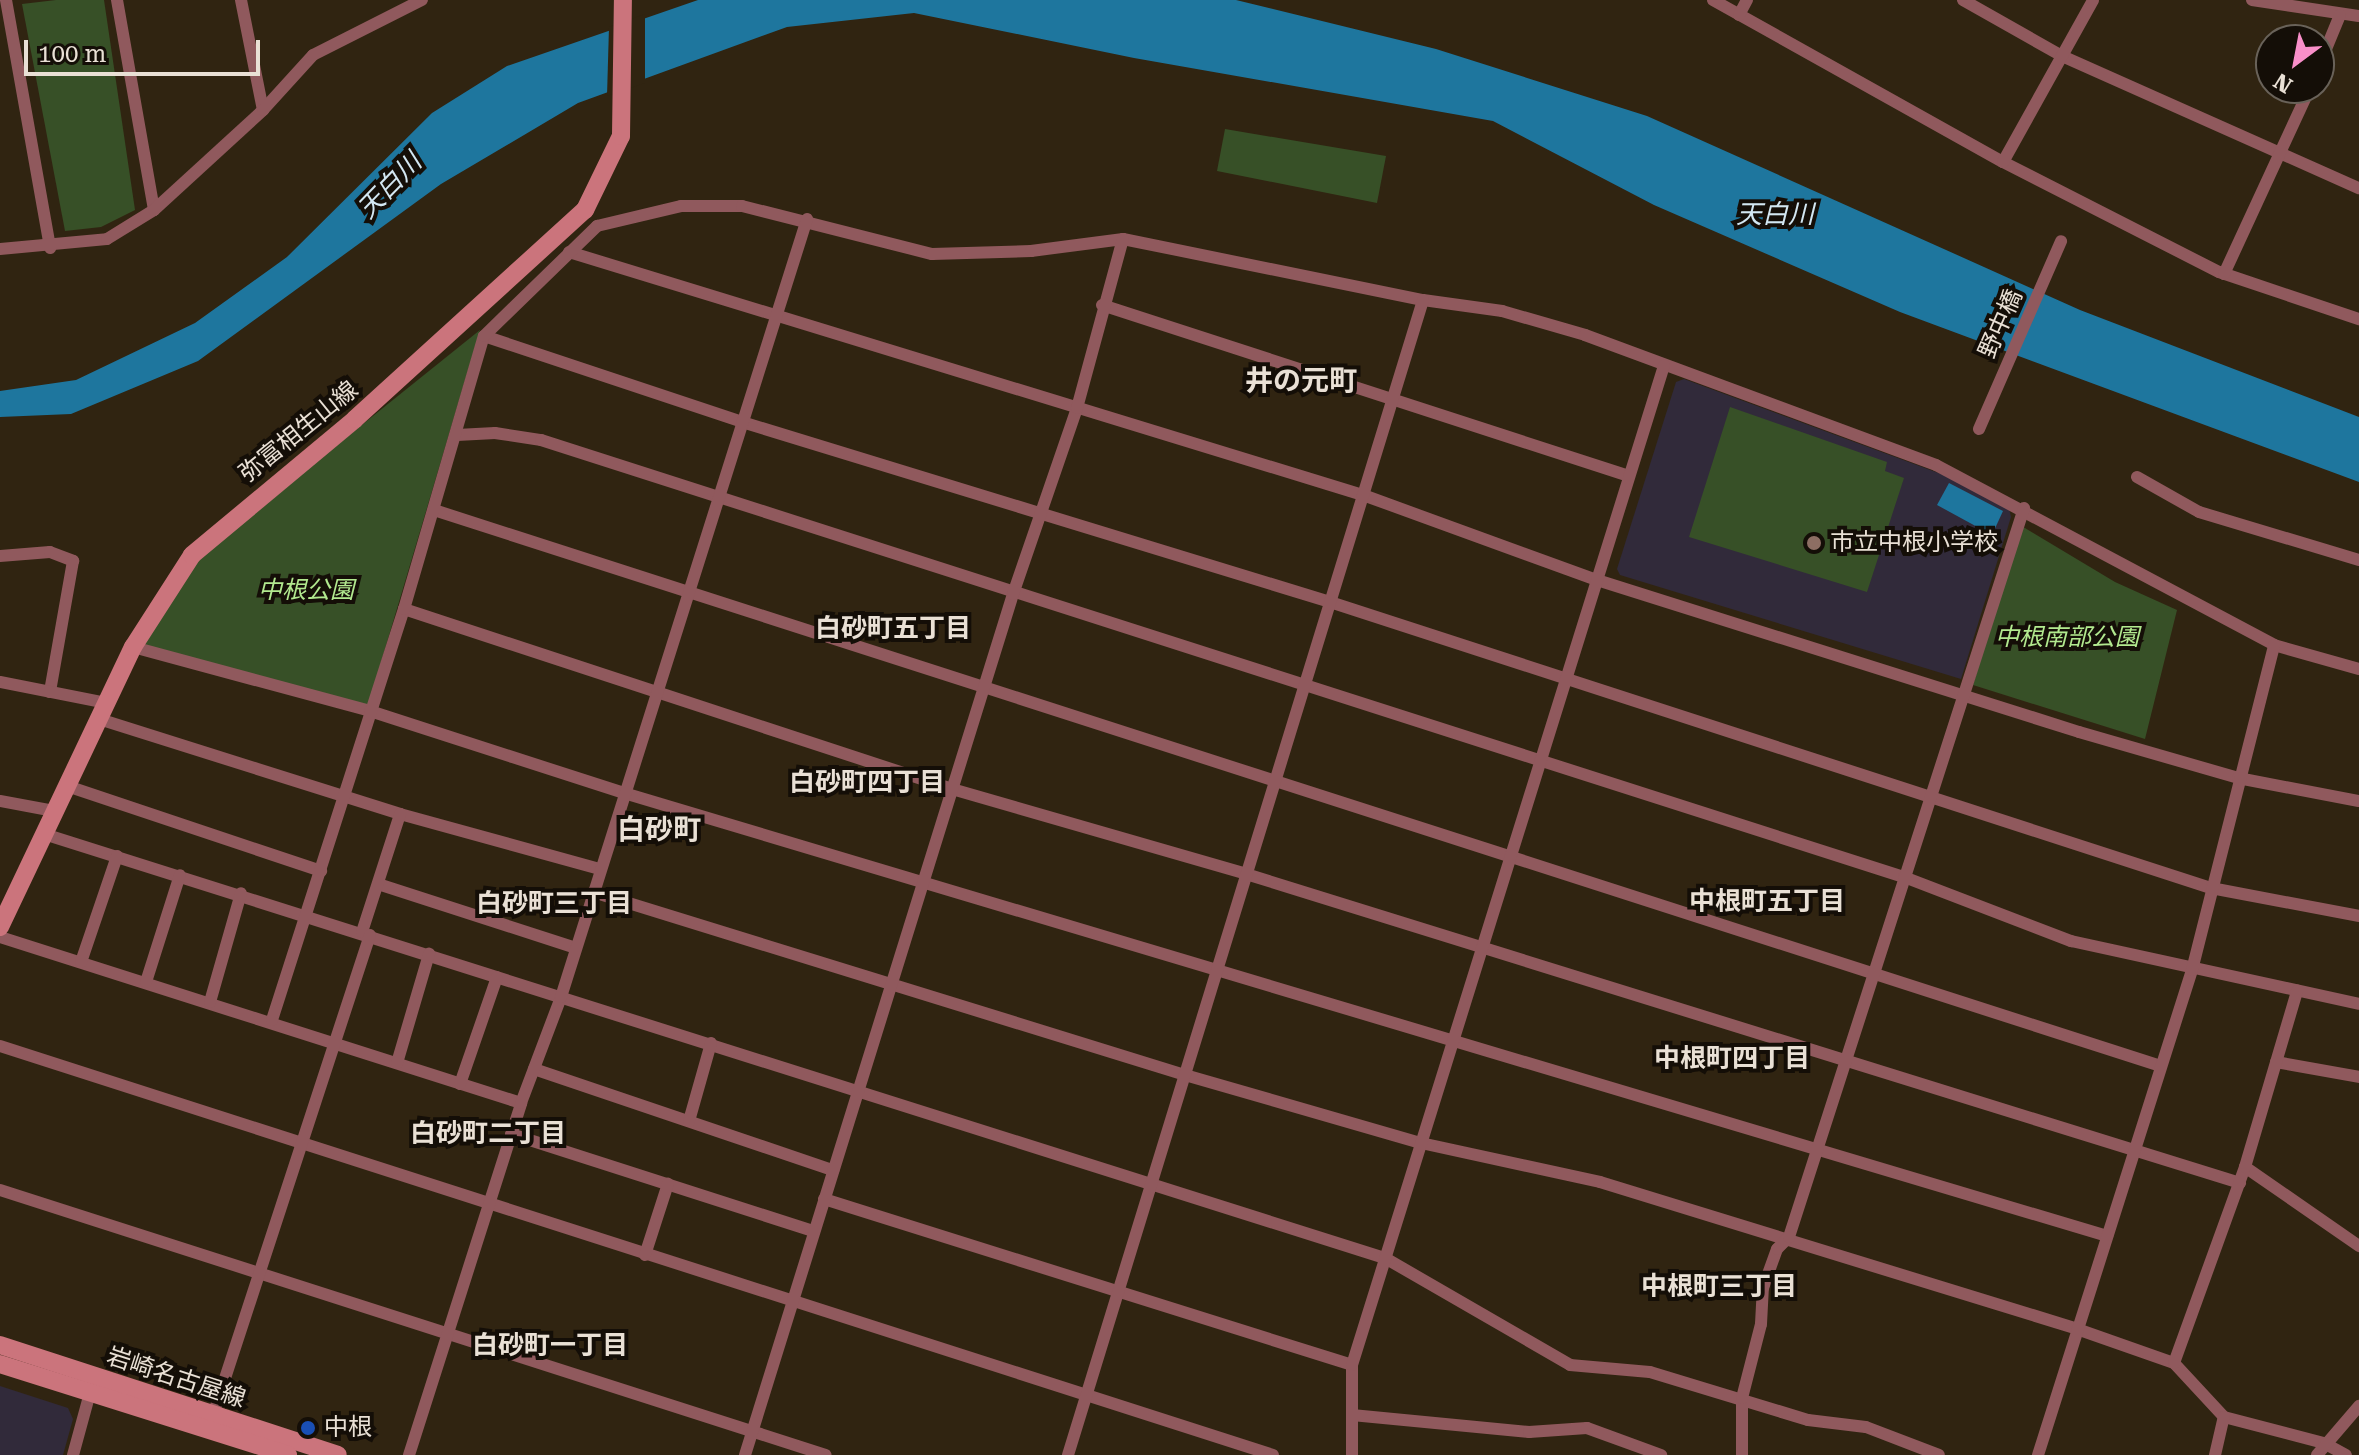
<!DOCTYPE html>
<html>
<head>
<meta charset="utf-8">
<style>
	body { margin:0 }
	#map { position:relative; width:2359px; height:1455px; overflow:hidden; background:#302411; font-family:"Roboto Serif","Noto Sans JP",serif }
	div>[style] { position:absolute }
	.education>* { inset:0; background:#312a3a }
	.green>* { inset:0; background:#375027 }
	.water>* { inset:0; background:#1e769e }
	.pier>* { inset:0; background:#302411 }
	.street>* { height:12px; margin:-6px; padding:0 6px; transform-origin:6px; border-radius:6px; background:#90595d }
	.secondary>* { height:18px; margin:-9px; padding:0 9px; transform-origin:9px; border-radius:9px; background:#cb747c }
	.dots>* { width:22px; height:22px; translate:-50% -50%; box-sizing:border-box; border:4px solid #140e07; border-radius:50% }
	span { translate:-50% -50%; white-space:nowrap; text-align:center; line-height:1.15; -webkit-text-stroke:8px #140e07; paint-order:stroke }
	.street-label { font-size:24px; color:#e9e0d5 }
	.poi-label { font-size:24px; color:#e9e0d5 }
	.left { translate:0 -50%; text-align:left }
	.park-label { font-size:24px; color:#b2e98f; font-style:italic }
	.water-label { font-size:26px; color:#d3e7f2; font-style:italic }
	.neighbourhood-label { font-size:26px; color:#e9e0d5; font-weight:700 }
	.quarter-label { font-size:28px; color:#e9e0d5; font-weight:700 }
	.north { position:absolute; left:2255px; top:24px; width:80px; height:80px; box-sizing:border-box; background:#140e07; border:2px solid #696259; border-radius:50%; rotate:212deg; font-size:22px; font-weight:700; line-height:32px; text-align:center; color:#e9e0d5 }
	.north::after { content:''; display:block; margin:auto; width:28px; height:36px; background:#f98fc9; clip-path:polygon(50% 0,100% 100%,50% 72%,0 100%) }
	.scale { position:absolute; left:24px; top:40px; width:236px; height:36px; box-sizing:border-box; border:4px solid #e9e0d5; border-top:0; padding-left:10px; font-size:24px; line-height:28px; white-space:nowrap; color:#e9e0d5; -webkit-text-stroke:6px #140e07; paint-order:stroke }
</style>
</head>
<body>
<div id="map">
	<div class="education">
		<i style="clip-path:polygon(1684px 379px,1952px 478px,2009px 508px,2011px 517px,1961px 679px,1620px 575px,1617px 569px,1676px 382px)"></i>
		<i style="clip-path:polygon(0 1386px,68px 1408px,73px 1419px,63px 1455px,0 1455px)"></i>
	</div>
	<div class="green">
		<i style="clip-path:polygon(56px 0,104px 0,135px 210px,101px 227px,65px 231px,22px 4px)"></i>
		<i style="clip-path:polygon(1225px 129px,1386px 156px,1377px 203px,1217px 171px)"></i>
		<i style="clip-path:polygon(480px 330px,368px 706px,142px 645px,195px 559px)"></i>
		<i style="clip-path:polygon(1730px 407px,1887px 462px,1885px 471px,1904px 478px,1867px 592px,1689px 537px)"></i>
		<i style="clip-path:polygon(2020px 525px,2115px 582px,2177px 610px,2145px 739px,1973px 685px)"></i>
	</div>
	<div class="water">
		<i style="clip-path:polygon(698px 0,1236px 0,1436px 49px,1647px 116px,2080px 310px,2359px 417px,2359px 482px,1900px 312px,1654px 205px,1493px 121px,1134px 58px,914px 13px,787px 27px,578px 103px,441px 184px,198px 361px,71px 414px,0 417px,0 391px,76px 380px,195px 323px,287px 257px,432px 113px,507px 66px)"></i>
		<i style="clip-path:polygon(1949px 483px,2003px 511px,1992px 535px,1937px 505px)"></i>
	</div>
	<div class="pier">
		<i style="clip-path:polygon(645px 14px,645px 83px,607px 96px,609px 27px)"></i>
	</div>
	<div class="street">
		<i style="left:6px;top:0;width:252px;rotate:79.9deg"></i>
		<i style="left:117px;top:0;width:213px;rotate:80deg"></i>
		<i style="left:241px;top:0;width:112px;rotate:78.7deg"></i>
		<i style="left:1713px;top:0;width:332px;rotate:29.2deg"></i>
		<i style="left:2003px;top:162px;width:242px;rotate:27deg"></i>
		<i style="left:2219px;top:272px;width:148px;rotate:18.6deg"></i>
		<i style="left:1963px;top:0;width:114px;rotate:29.5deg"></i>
		<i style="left:2062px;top:56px;width:325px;rotate:24deg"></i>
		<i style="left:2252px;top:0;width:108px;rotate:8.5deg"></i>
		<i style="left:1739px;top:15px;width:17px;rotate:-62deg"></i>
		<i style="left:2319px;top:66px;width:55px;rotate:-67.6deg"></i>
		<i style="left:2003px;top:162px;width:185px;rotate:-60.9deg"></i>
		<i style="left:0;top:249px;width:107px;rotate:-5.3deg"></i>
		<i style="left:107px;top:239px;width:55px;rotate:-31.7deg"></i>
		<i style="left:154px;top:210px;width:148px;rotate:-42.5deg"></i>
		<i style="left:263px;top:110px;width:74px;rotate:-47.7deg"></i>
		<i style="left:313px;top:55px;width:122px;rotate:-26.8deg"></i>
		<i style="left:569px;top:252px;width:830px;rotate:17.02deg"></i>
		<i style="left:1363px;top:495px;width:249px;rotate:20deg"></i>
		<i style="left:1597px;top:580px;width:505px;rotate:17.5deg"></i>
		<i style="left:2079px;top:732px;width:166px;rotate:16.1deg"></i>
		<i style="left:2238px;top:778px;width:123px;rotate:10.8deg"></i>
		<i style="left:2224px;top:274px;width:205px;rotate:-65.2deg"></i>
		<i style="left:1102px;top:305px;width:554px;rotate:17.98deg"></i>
		<i style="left:484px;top:336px;width:272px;rotate:18.4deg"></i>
		<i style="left:742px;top:422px;width:615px;rotate:17.02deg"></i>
		<i style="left:1330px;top:602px;width:926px;rotate:17.99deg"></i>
		<i style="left:2211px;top:888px;width:151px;rotate:10.7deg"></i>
		<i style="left:1979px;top:429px;width:205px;rotate:-66.4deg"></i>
		<i style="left:457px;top:435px;width:38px;rotate:-3deg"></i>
		<i style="left:495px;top:433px;width:47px;rotate:8.7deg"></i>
		<i style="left:541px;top:440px;width:1431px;rotate:17.78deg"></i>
		<i style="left:1904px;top:877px;width:179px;rotate:21deg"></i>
		<i style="left:2071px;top:941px;width:295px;rotate:12.3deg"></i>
		<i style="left:2137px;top:477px;width:71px;rotate:29.4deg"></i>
		<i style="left:2199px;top:512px;width:167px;rotate:16.7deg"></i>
		<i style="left:434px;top:510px;width:1814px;rotate:17.85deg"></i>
		<i style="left:0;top:556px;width:50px;rotate:-4.6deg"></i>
		<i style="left:50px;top:552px;width:25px;rotate:21deg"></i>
		<i style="left:73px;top:561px;width:133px;rotate:100deg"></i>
		<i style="left:404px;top:609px;width:577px;rotate:18.18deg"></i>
		<i style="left:952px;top:789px;width:306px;rotate:16.1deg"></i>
		<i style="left:1246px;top:874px;width:1041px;rotate:17.27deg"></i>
		<i style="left:133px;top:647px;width:245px;rotate:15.1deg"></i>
		<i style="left:370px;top:711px;width:267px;rotate:17.9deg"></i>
		<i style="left:624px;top:793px;width:1548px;rotate:16.63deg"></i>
		<i style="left:0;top:682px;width:108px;rotate:11.2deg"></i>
		<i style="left:99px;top:719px;width:316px;rotate:17.5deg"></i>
		<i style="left:400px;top:814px;width:207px;rotate:15.4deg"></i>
		<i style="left:67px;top:786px;width:268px;rotate:18.5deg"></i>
		<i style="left:0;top:801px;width:55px;rotate:10.5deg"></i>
		<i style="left:44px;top:834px;width:1406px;rotate:17.55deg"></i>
		<i style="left:1385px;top:1258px;width:214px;rotate:30deg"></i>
		<i style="left:1570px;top:1365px;width:80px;rotate:5deg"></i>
		<i style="left:1650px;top:1372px;width:165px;rotate:16.9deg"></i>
		<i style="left:1808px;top:1420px;width:58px;rotate:6.9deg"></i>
		<i style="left:1866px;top:1427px;width:78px;rotate:21deg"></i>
		<i style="left:378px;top:884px;width:208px;rotate:17.9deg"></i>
		<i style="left:593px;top:892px;width:620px;rotate:17.18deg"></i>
		<i style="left:1185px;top:1075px;width:246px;rotate:16.1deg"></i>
		<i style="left:1421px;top:1143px;width:183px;rotate:12.3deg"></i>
		<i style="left:1600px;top:1182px;width:499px;rotate:17.1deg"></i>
		<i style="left:2077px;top:1329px;width:103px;rotate:19.3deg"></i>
		<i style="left:2174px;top:1363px;width:74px;rotate:47.2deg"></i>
		<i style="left:2224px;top:1417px;width:103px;rotate:14.6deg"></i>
		<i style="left:2324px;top:1443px;width:25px;rotate:29deg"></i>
		<i style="left:362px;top:932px;width:124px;rotate:-72.1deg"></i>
		<i style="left:0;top:937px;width:547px;rotate:17.67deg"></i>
		<i style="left:81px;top:962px;width:112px;rotate:-71.2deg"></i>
		<i style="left:146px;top:982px;width:112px;rotate:-72.4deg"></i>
		<i style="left:210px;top:1002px;width:113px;rotate:-74.1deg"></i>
		<i style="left:272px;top:1020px;width:432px;rotate:-72.2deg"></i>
		<i style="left:404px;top:609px;width:284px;rotate:-73.7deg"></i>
		<i style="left:484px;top:336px;width:158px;rotate:-44.2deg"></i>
		<i style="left:597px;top:226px;width:86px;rotate:-13.4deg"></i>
		<i style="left:681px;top:206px;width:61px"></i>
		<i style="left:742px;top:206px;width:196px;rotate:14.2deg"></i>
		<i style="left:932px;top:254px;width:99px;rotate:-1.7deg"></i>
		<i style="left:1031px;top:251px;width:93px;rotate:-7.4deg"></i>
		<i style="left:1123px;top:239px;width:306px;rotate:11.5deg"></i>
		<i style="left:1423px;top:300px;width:80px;rotate:7.9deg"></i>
		<i style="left:1502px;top:311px;width:86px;rotate:16.1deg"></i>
		<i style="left:1585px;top:335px;width:374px;rotate:20.3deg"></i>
		<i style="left:1936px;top:465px;width:383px;rotate:28deg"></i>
		<i style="left:2274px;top:645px;width:88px;rotate:15.8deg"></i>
		<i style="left:0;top:1046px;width:1337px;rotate:17.81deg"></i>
		<i style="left:2276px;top:1062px;width:84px;rotate:10.2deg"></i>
		<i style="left:397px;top:1063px;width:114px;rotate:-73.6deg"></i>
		<i style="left:534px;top:1069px;width:316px;rotate:18.7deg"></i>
		<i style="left:460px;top:1084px;width:113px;rotate:-70.9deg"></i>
		<i style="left:689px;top:1121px;width:81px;rotate:-74.2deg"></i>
		<i style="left:511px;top:1134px;width:318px;rotate:17.8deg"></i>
		<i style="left:2245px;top:1167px;width:139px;rotate:34.7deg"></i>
		<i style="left:0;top:1190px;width:867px;rotate:17.79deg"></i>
		<i style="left:824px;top:1199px;width:553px;rotate:17.45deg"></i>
		<i style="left:645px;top:1255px;width:75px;rotate:-72.1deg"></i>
		<i style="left:2174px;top:1363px;width:208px;rotate:-70.1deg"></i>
		<i style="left:2245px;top:1167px;width:184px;rotate:-73.5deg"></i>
		<i style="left:213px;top:1415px;width:505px;rotate:-71.89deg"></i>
		<i style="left:1352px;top:1415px;width:178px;rotate:5.5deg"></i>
		<i style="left:1529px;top:1432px;width:58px;rotate:-3.9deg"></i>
		<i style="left:1587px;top:1428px;width:79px;rotate:20deg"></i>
		<i style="left:73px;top:1455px;width:64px;rotate:-74.7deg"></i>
		<i style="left:409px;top:1455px;width:369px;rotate:-72.3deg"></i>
		<i style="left:521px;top:1103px;width:113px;rotate:-69.3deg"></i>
		<i style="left:561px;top:997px;width:816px;rotate:-72.45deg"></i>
		<i style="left:745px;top:1455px;width:902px;rotate:-72.71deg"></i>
		<i style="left:1013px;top:594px;width:197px;rotate:-71deg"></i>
		<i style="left:1077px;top:408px;width:175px;rotate:-74.8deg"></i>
		<i style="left:1068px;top:1455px;width:1208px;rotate:-72.91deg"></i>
		<i style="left:1352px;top:1455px;width:90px;rotate:-90deg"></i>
		<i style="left:1352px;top:1365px;width:1047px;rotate:-72.66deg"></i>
		<i style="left:1742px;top:1455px;width:57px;rotate:-90deg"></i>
		<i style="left:1742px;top:1398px;width:76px;rotate:-75.6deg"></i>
		<i style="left:1761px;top:1324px;width:36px;rotate:-87deg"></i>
		<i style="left:1763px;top:1288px;width:41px;rotate:-70.3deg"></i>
		<i style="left:1777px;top:1249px;width:17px;rotate:-45deg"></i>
		<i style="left:1789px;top:1237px;width:766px;rotate:-72.13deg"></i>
		<i style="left:2038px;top:1455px;width:509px;rotate:-72.38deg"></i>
		<i style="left:2192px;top:970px;width:335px;rotate:-75.8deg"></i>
		<i style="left:2215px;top:1455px;width:39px;rotate:-77deg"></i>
		<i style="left:2317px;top:1455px;width:65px;rotate:-49.4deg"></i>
	</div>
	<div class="secondary">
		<i style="left:0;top:927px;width:310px;rotate:-64.6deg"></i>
		<i style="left:133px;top:647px;width:109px;rotate:-57.3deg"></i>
		<i style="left:192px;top:555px;width:212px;rotate:-39.8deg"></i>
		<i style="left:355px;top:419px;width:311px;rotate:-42.3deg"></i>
		<i style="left:585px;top:210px;width:82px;rotate:-64.1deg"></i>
		<i style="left:621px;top:136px;width:136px;rotate:-89.2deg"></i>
		<i style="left:0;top:1345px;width:355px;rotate:18deg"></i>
		<i style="left:0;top:1364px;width:302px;rotate:17.5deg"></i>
	</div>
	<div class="dots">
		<i style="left:1814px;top:543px;background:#8d6e63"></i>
		<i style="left:308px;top:1428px;background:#1a4fb4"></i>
	</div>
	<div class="street-label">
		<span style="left:2001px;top:324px;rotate:-66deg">野中橋</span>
		<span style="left:299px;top:432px;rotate:-39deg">弥富相生山線</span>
		<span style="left:176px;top:1378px;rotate:18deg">岩崎名古屋線</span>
	</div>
	<div class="poi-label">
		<span class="left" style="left:1830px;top:543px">市立中根小学校</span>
		<span class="left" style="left:324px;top:1428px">中根</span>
	</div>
	<div class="park-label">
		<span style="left:306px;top:591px">中根公園</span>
		<span style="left:2067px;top:638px">中根南部公園</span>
	</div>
	<div class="water-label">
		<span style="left:390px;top:186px;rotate:-46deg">天白川</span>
		<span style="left:1775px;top:215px">天白川</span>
	</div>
	<div class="neighbourhood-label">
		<span style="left:893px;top:629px">白砂町五丁目</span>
		<span style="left:867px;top:783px">白砂町四丁目</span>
		<span style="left:1767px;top:902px">中根町五丁目</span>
		<span style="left:554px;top:904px">白砂町三丁目</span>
		<span style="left:1732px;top:1059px">中根町四丁目</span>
		<span style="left:488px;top:1134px">白砂町二丁目</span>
		<span style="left:1719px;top:1287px">中根町三丁目</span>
		<span style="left:550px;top:1346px">白砂町一丁目</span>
	</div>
	<div class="quarter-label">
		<span style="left:1301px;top:381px">井の元町</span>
		<span style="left:659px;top:830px">白砂町</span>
	</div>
	<div class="north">N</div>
	<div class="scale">100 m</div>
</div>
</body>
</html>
